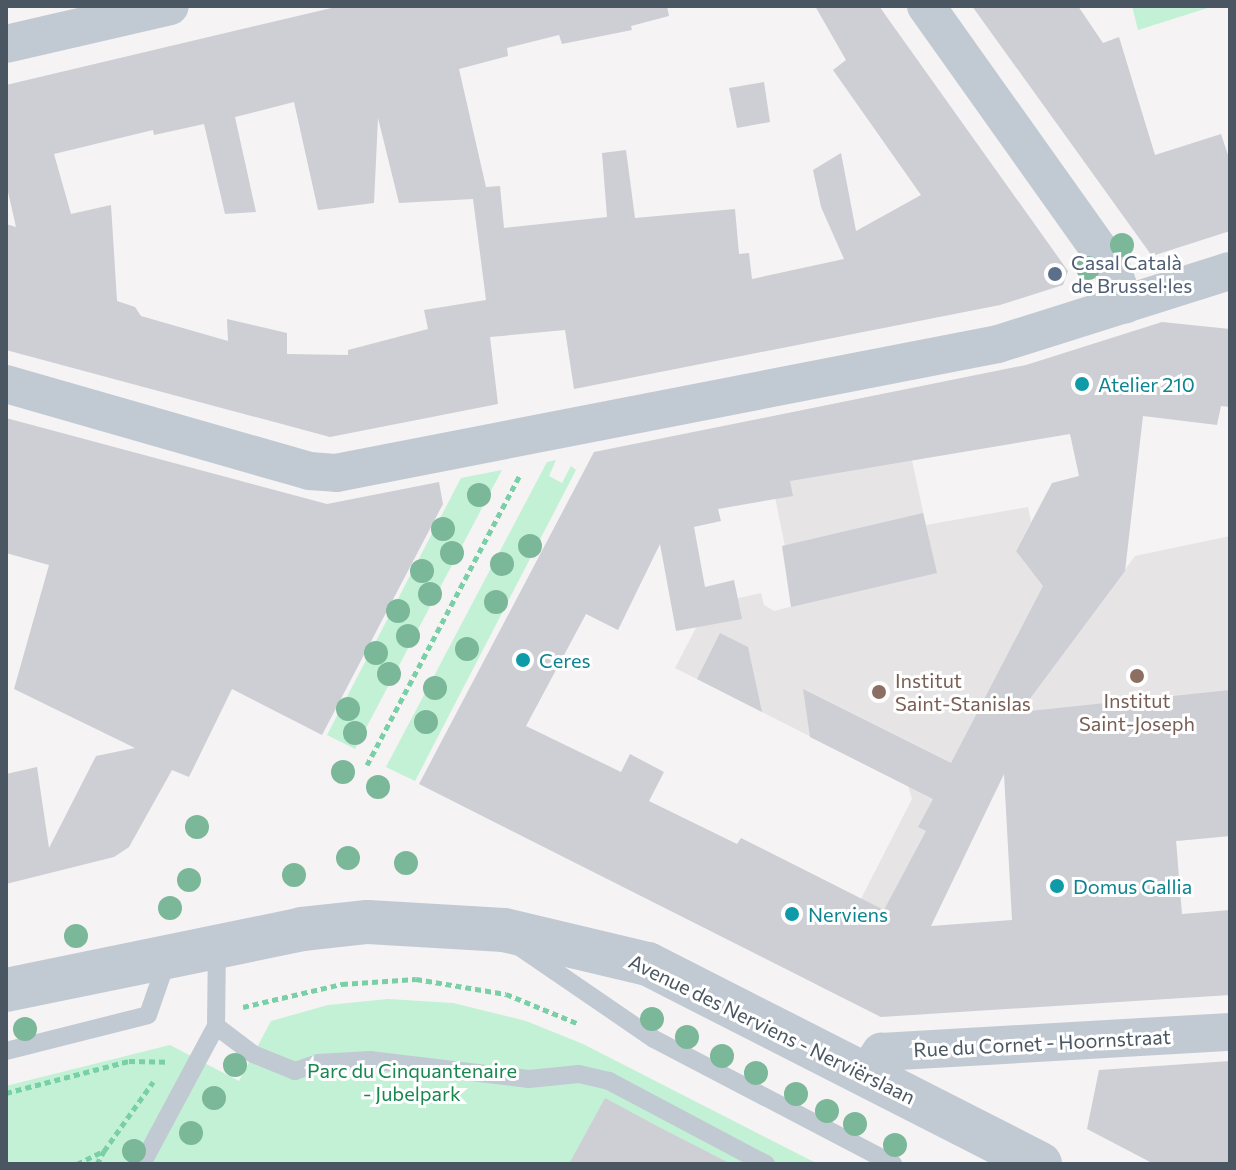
<!DOCTYPE html>
<html>
<head>
<meta charset="utf-8">
<style>
	body { margin:0 }
	#map { position:relative; width:1236px; height:1170px; overflow:hidden; background:#f5f3f3; font-family:Commissioner,sans-serif }
	div>[style] { position:absolute }
	.education>* { inset:0; background:#e6e4e5 }
	.green>* { inset:0; background:#c3f1d5 }
	.building>* { inset:0; background:#cdcfd5 }
	.path>* { height:5px; margin-top:-2.5px; transform-origin:0; background:repeating-linear-gradient(90deg,#7ad0a6 0 6px,transparent 0 10px) }
	.service>* { height:18px; margin:-9px; padding:0 9px; transform-origin:9px; border-radius:9px; background:#c1cad2 }
	.minor>* { height:38px; margin:-19px; padding:0 19px; transform-origin:19px; border-radius:19px; background:#c1cad2 }
	.tertiary>* { height:44px; margin:-22px; padding:0 22px; transform-origin:22px; border-radius:22px; background:#c1cad2 }
	.trees>* { width:24px; height:24px; margin:-12px; border-radius:50%; background:#7bb799 }
	.dots>* { width:22px; height:22px; translate:-50% -50%; box-sizing:border-box; border:4px solid #fff; border-radius:50% }
	span { translate:-50% -50%; white-space:nowrap; text-align:center; line-height:1.15; -webkit-text-stroke:6px #fff; paint-order:stroke }
	.service-label { font-size:20px; color:#4e5e75 }
	.left { translate:0 -50%; text-align:left }
	.culture-label { font-size:20px; color:#0d838f }
	.education-label { font-size:20px; color:#785e54 }
	.street-label { font-size:20px; color:#4a5661 }
	.park-label { font-size:20px; color:#17864f }
	.frame { position:absolute; inset:0; border:8px solid #4a5661; pointer-events:none }
</style>
</head>
<body>
<div id="map">
	<div class="education">
		<i style="clip-path:polygon(897px 391px,926px 525px,1028px 507px,1031px 522px,1016px 550px,1027px 565px,1108px 593px,1135px 556px,1230px 536px,1230px 836px,1176px 841px,1178px 862px,1028px 706px,957px 844px,962px 862px,881px 1017px,817px 985px,912px 799px,908px 786px,675px 668px,708px 605px,761px 593px,764px 605px,774px 611px,797px 605px,759px 419px)"></i>
	</div>
	<div class="green">
		<i style="clip-path:polygon(1132px 6px,1214px 6px,1138px 30px)"></i>
		<i style="clip-path:polygon(556px 460px,549px 476px,562px 483px,571px 466px,576px 470px,415px 781px,386px 767px,547px 462px)"></i>
		<i style="clip-path:polygon(502px 470px,355px 749px,327px 735px,461px 478px)"></i>
		<i style="clip-path:polygon(388px 999px,453px 1003px,526px 1021px,583px 1044px,818px 1164px,6px 1164px,6px 1086px,170px 1045px,239px 1081px,271px 1021px,328px 1005px)"></i>
	</div>
	<div class="building">
		<i style="clip-path:polygon(evenodd,340px 6px,667px 6px,669px 16px,631px 26px,632px 30px,562px 44px,559px 35px,507px 48px,508px 56px,459px 69px,486px 187px,500px 186px,504px 228px,607px 217px,602px 153px,626px 150px,635px 218px,735px 209px,739px 254px,749px 253px,752px 279px,844px 259px,821px 207px,813px 170px,841px 153px,856px 231px,921px 195px,833px 70px,846px 60px,815px 6px,879px 6px,1068px 271px,1063px 285px,1000px 305px,574px 389px,565px 330px,490px 337px,498px 404px,330px 437px,6px 350px,6px 224px,16px 227px,6px 183px,6px 85px,340px 6px,294px 102px,318px 210px,374px 203px,378px 118px,399px 203px,473px 199px,486px 300px,424px 310px,428px 329px,348px 350px,348px 355px,287px 354px,287px 333px,227px 319px,228px 341px,141px 316px,135px 307px,117px 301px,111px 205px,71px 214px,54px 154px,153px 130px,154px 135px,204px 124px,225px 214px,256px 212px,235px 117px,294px 102px)"></i>
		<i style="clip-path:polygon(972px 6px,1078px 6px,1103px 43px,1119px 37px,1155px 155px,1221px 134px,1230px 161px,1230px 231px,1152px 256px)"></i>
		<i style="clip-path:polygon(764px 82px,770px 122px,737px 128px,729px 88px)"></i>
		<i style="clip-path:polygon(evenodd,1162px 322px,1230px 329px,1230px 407px,1221px 406px,1217px 425px,1143px 416px,1125px 571px,1020px 712px,1230px 690px,1230px 836px,1176px 841px,1182px 914px,1230px 910px,1230px 995px,881px 1017px,419px 784px,594px 452px,1026px 365px,1162px 322px,1070px 434px,1079px 476px,1052px 483px,1016px 551px,1043px 586px,951px 763px,803px 689px,810px 737px,933px 799px,918px 827px,926px 831px,884px 910px,741px 838px,737px 844px,649px 801px,664px 772px,630px 754px,621px 772px,526px 726px,586px 614px,618px 630px,660px 544px,676px 631px,742px 619px,734px 580px,705px 587px,694px 527px,721px 521px,718px 509px,793px 496px,790px 481px,1070px 434px,1162px 322px,1004px 774px,1012px 920px,931px 926px,1004px 774px)"></i>
		<i style="clip-path:polygon(6px 418px,327px 504px,439px 482px,443px 504px,322px 735px,232px 689px,189px 777px,172px 770px,129px 847px,114px 857px,6px 884px,6px 774px,37px 767px,49px 848px,96px 756px,135px 748px,14px 689px,49px 565px,6px 553px)"></i>
		<i style="clip-path:polygon(923px 513px,937px 573px,791px 607px,782px 546px)"></i>
		<i style="clip-path:polygon(720px 633px,748px 647px,762px 712px,697px 679px)"></i>
		<i style="clip-path:polygon(1230px 1061px,1230px 1164px,1154px 1164px,1087px 1129px,1099px 1070px)"></i>
		<i style="clip-path:polygon(605px 1098px,657px 1126px,731px 1164px,569px 1164px)"></i>
	</div>
	<div class="path">
		<i style="left:367px;top:765px;width:328px;rotate:-62.2deg"></i>
		<i style="left:243px;top:1007px;width:102px;rotate:-13.1deg"></i>
		<i style="left:342px;top:984px;width:74px;rotate:-3.9deg"></i>
		<i style="left:416px;top:979px;width:91px;rotate:9.5deg"></i>
		<i style="left:506px;top:994px;width:79px;rotate:22.3deg"></i>
		<i style="left:6px;top:1093px;width:127px;rotate:-14.6deg"></i>
		<i style="left:129px;top:1061px;width:39px;rotate:1deg"></i>
		<i style="left:77px;top:1164px;width:30px;rotate:-26deg"></i>
		<i style="left:104px;top:1151px;width:85px;rotate:-54.6deg"></i>
		<i style="left:97px;top:1164px;width:15px;rotate:-62deg"></i>
	</div>
	<div class="service">
		<i style="left:521px;top:948px;width:161px;rotate:34.4deg"></i>
		<i style="left:654px;top:1039px;width:270px;rotate:27.6deg"></i>
		<i style="left:216px;top:1026px;width:46px;rotate:37.1deg"></i>
		<i style="left:253px;top:1054px;width:45px;rotate:22deg"></i>
		<i style="left:295px;top:1071px;width:24px;rotate:-19deg"></i>
		<i style="left:318px;top:1063px;width:52px;rotate:-3.3deg"></i>
		<i style="left:370px;top:1060px;width:160px;rotate:6.8deg"></i>
		<i style="left:529px;top:1079px;width:50px;rotate:-5.7deg"></i>
		<i style="left:579px;top:1074px;width:31px;rotate:13deg"></i>
		<i style="left:609px;top:1081px;width:178px;rotate:27.9deg"></i>
		<i style="left:6px;top:1051px;width:146px;rotate:-14.2deg"></i>
		<i style="left:148px;top:1015px;width:58px;rotate:-70.9deg"></i>
		<i style="left:142px;top:1164px;width:157px;rotate:-61.8deg"></i>
		<i style="left:216px;top:1026px;width:81px;rotate:-89.3deg"></i>
	</div>
	<div class="minor">
		<i style="left:926px;top:6px;width:319px;rotate:54.6deg"></i>
		<i style="left:1111px;top:266px;width:41px;rotate:70.3deg"></i>
		<i style="left:6px;top:44px;width:168px;rotate:-13deg"></i>
		<i style="left:6px;top:384px;width:315px;rotate:16deg"></i>
		<i style="left:309px;top:471px;width:27px;rotate:4deg"></i>
		<i style="left:336px;top:473px;width:674px;rotate:-11.03deg"></i>
		<i style="left:998px;top:344px;width:243px;rotate:-17.5deg"></i>
		<i style="left:866px;top:1074px;width:27px;rotate:-56deg"></i>
		<i style="left:881px;top:1052px;width:350px;rotate:-3.3deg"></i>
	</div>
	<div class="tertiary">
		<i style="left:6px;top:990px;width:302px;rotate:-11.6deg"></i>
		<i style="left:302px;top:929px;width:66px;rotate:-6.1deg"></i>
		<i style="left:368px;top:922px;width:136px;rotate:3.4deg"></i>
		<i style="left:504px;top:930px;width:148px;rotate:13.3deg"></i>
		<i style="left:648px;top:964px;width:440px;rotate:27deg"></i>
	</div>
	<div class="trees">
		<i style="left:1122px;top:245px"></i>
		<i style="left:1088px;top:268px"></i>
		<i style="left:479px;top:495px"></i>
		<i style="left:443px;top:529px"></i>
		<i style="left:530px;top:546px"></i>
		<i style="left:452px;top:553px"></i>
		<i style="left:502px;top:564px"></i>
		<i style="left:422px;top:571px"></i>
		<i style="left:430px;top:594px"></i>
		<i style="left:496px;top:602px"></i>
		<i style="left:398px;top:611px"></i>
		<i style="left:408px;top:636px"></i>
		<i style="left:467px;top:649px"></i>
		<i style="left:376px;top:653px"></i>
		<i style="left:389px;top:674px"></i>
		<i style="left:435px;top:688px"></i>
		<i style="left:348px;top:709px"></i>
		<i style="left:426px;top:722px"></i>
		<i style="left:355px;top:733px"></i>
		<i style="left:343px;top:772px"></i>
		<i style="left:378px;top:787px"></i>
		<i style="left:197px;top:827px"></i>
		<i style="left:348px;top:858px"></i>
		<i style="left:406px;top:863px"></i>
		<i style="left:294px;top:875px"></i>
		<i style="left:189px;top:880px"></i>
		<i style="left:170px;top:908px"></i>
		<i style="left:76px;top:936px"></i>
		<i style="left:652px;top:1019px"></i>
		<i style="left:25px;top:1029px"></i>
		<i style="left:687px;top:1037px"></i>
		<i style="left:722px;top:1056px"></i>
		<i style="left:235px;top:1065px"></i>
		<i style="left:756px;top:1073px"></i>
		<i style="left:796px;top:1094px"></i>
		<i style="left:214px;top:1098px"></i>
		<i style="left:827px;top:1111px"></i>
		<i style="left:855px;top:1124px"></i>
		<i style="left:191px;top:1133px"></i>
		<i style="left:895px;top:1145px"></i>
		<i style="left:134px;top:1151px"></i>
	</div>
	<div class="dots">
		<i style="left:1055px;top:274px;background:#5c6f8a"></i>
		<i style="left:1082px;top:384px;background:#0f9aa8"></i>
		<i style="left:523px;top:660px;background:#0f9aa8"></i>
		<i style="left:1137px;top:676px;background:#8d6e63"></i>
		<i style="left:879px;top:692px;background:#8d6e63"></i>
		<i style="left:1057px;top:886px;background:#0f9aa8"></i>
		<i style="left:792px;top:914px;background:#0f9aa8"></i>
	</div>
	<div class="service-label">
		<span class="left" style="left:1071px;top:274px">Casal Català<br>de Brussel·les</span>
	</div>
	<div class="culture-label">
		<span class="left" style="left:1098px;top:384px">Atelier 210</span>
		<span class="left" style="left:539px;top:660px">Ceres</span>
		<span class="left" style="left:1073px;top:886px">Domus Gallia</span>
		<span class="left" style="left:808px;top:914px">Nerviens</span>
	</div>
	<div class="education-label">
		<span class="left" style="left:895px;top:692px">Institut<br>Saint-Stanislas</span>
		<span style="left:1137px;top:712px">Institut<br>Saint-Joseph</span>
	</div>
	<div class="street-label">
		<span style="left:772px;top:1029px;rotate:26deg">Avenue des Nerviens - Nerviërslaan</span>
		<span style="left:1042px;top:1043px;rotate:-3deg">Rue du Cornet - Hoornstraat</span>
	</div>
	<div class="park-label">
		<span style="left:412px;top:1082px">Parc du Cinquantenaire<br>- Jubelpark</span>
	</div>
	<div class="frame"></div>
</div>
</body>
</html>
